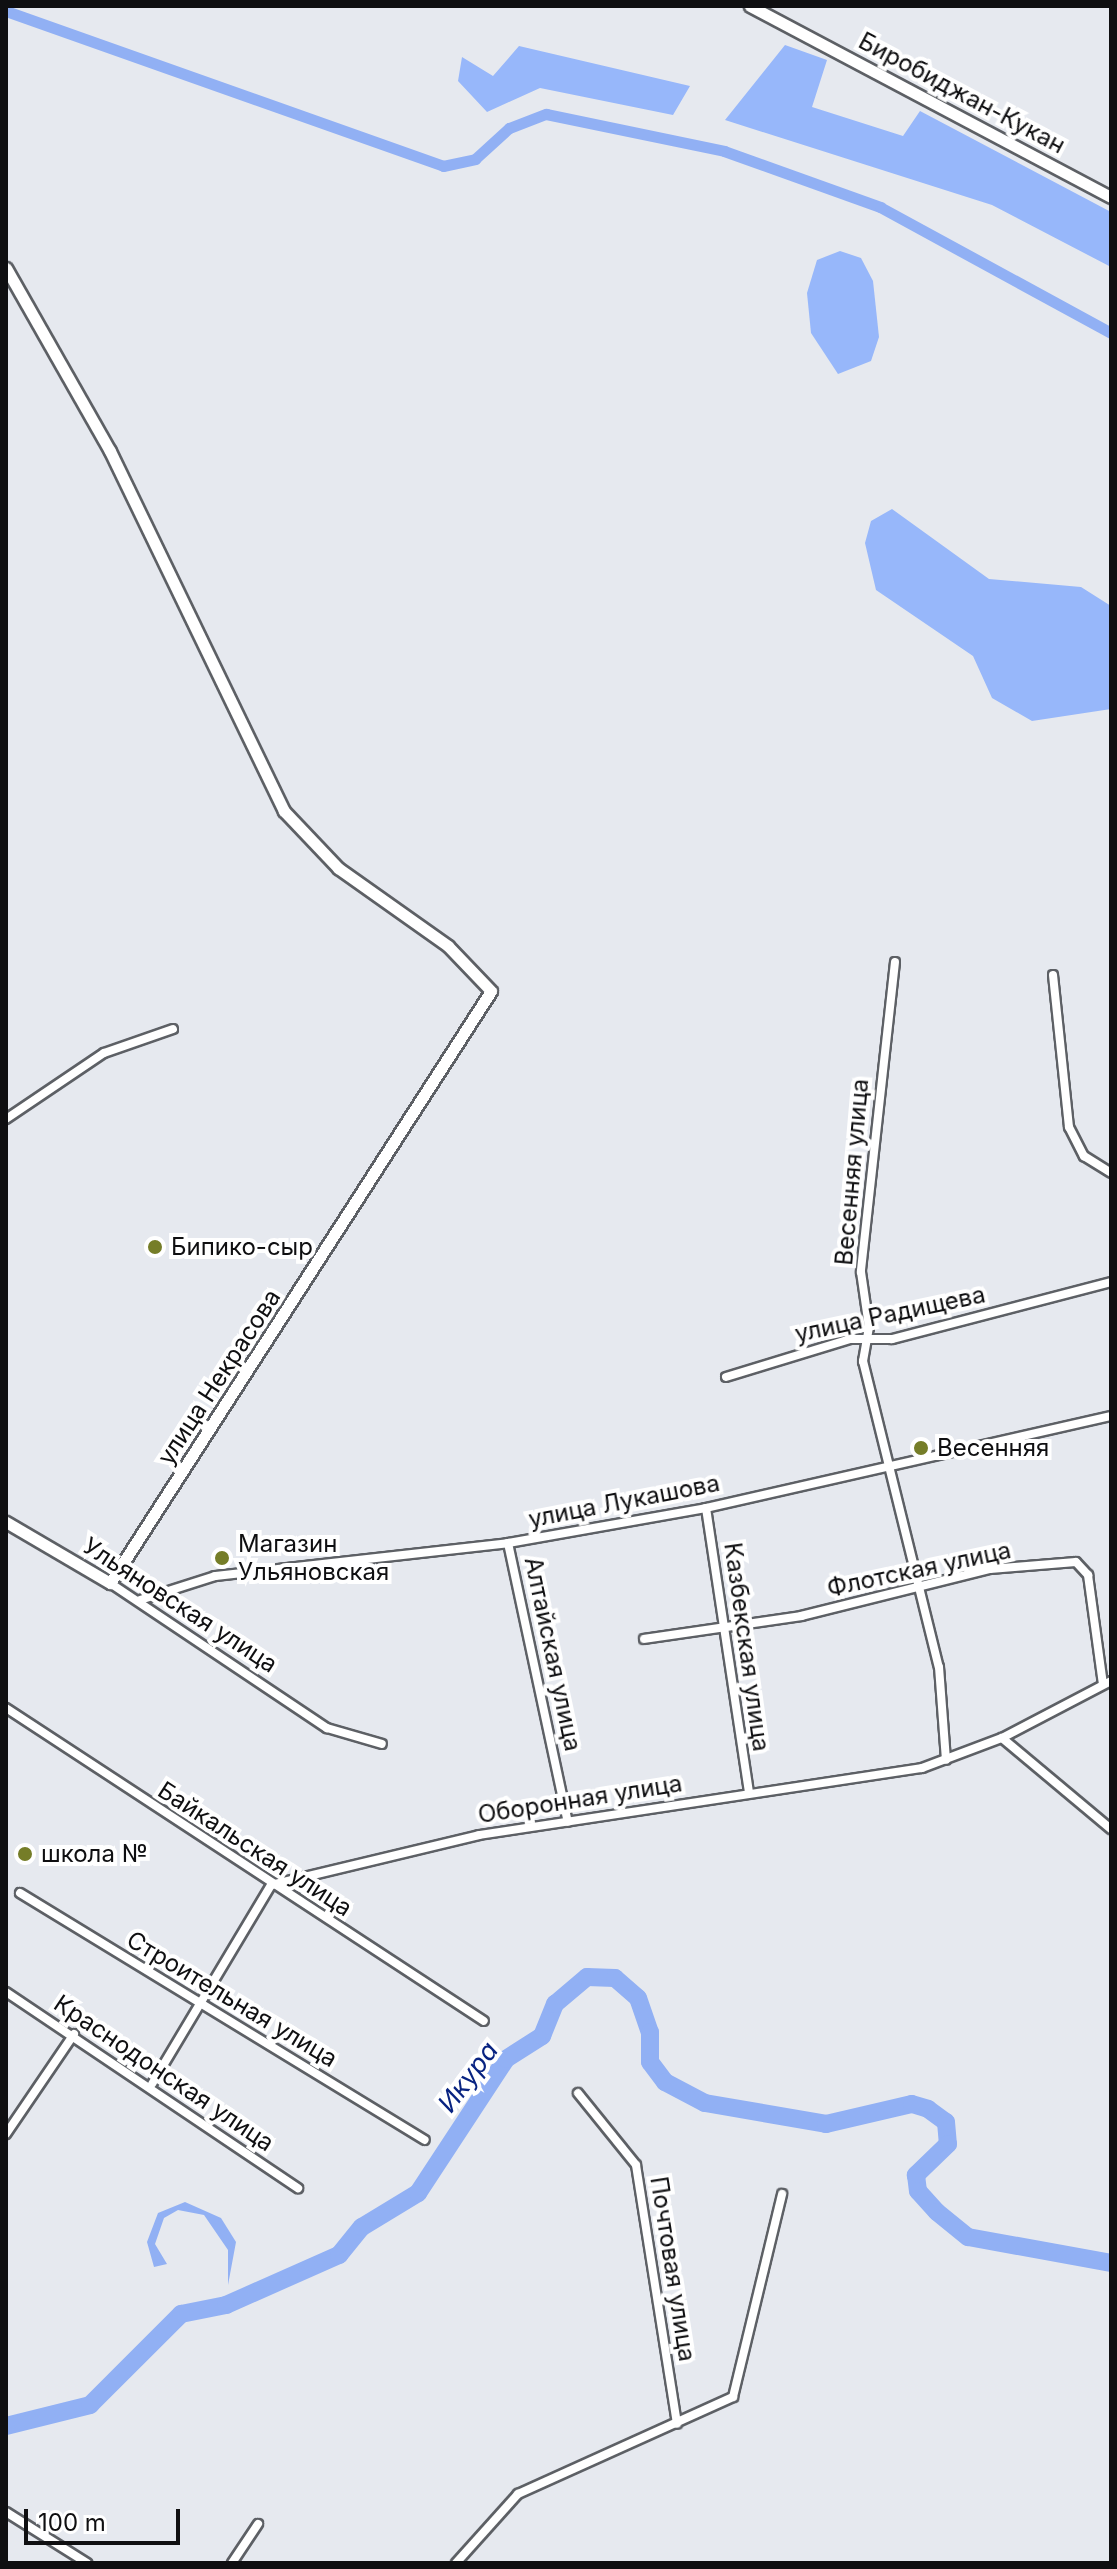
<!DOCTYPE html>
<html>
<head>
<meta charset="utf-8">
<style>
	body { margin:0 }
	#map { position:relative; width:1117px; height:2569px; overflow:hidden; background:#e6e9ef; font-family:Inter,sans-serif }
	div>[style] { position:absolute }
	.forest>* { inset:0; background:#97b7fa }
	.water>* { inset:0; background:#91b0f4 }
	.canal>* { height:11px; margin:-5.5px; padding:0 5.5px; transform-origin:5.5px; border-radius:5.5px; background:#91b0f4 }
	.river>* { height:18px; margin:-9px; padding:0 9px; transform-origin:9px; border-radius:9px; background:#91b0f4 }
	.roads { filter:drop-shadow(2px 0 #5d6065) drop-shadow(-2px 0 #5d6065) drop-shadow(0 2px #5d6065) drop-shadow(0 -2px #5d6065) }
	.minor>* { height:8px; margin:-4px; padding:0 4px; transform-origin:4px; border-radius:4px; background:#fff }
	.tertiary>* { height:11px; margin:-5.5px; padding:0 5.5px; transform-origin:5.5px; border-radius:5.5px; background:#fff }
	.dots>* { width:22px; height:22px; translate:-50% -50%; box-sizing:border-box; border:4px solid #fff; border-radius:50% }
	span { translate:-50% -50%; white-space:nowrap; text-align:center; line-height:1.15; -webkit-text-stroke:8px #fff; paint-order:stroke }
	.street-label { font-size:24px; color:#0f0f11 }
	.poi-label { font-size:24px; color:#0f0f11 }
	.left { translate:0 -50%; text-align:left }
	.water-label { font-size:26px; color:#082381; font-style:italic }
	.frame { position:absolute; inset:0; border:8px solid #0f0f11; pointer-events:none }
	.scale { position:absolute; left:24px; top:2509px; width:156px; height:36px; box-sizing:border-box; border:4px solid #0f0f11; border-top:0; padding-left:10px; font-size:24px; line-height:28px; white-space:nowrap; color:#0f0f11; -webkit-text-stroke:6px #fff; paint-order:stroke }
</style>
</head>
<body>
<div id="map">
	<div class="forest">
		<i style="clip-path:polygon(785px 45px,827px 60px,812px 107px,903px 136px,920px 111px,1111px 212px,1111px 267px,992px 205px,725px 120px)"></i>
		<i style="clip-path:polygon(519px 46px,690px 86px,673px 115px,540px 88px,487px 112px,458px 81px,462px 57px,493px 76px)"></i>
		<i style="clip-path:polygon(840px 251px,861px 258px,873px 281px,879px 337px,871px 361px,838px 374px,811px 333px,807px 293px,817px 260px)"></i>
		<i style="clip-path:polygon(892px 509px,989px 579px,1081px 587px,1111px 606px,1111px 709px,1032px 721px,992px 698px,973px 656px,876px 590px,865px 543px,871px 521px)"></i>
	</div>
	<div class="water">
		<i style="clip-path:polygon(185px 2202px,221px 2218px,236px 2242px,228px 2285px,228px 2250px,204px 2215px,178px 2210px,164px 2218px,155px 2244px,167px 2264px,154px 2267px,147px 2242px,158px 2213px)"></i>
	</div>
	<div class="canal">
		<i style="left:6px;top:11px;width:464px;rotate:19.5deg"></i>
		<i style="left:443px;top:166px;width:33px;rotate:-12deg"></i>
		<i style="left:475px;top:159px;width:46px;rotate:-42.4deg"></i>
		<i style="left:509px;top:128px;width:40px;rotate:-21deg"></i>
		<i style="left:546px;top:114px;width:182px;rotate:11.7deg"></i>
		<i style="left:724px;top:151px;width:166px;rotate:19.7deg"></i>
		<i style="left:880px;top:207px;width:263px;rotate:28.6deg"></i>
	</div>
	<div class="river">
		<i style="left:6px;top:2426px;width:87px;rotate:-14deg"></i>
		<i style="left:90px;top:2405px;width:129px;rotate:-45deg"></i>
		<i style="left:181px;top:2314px;width:46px;rotate:-11.3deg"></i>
		<i style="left:226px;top:2305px;width:124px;rotate:-23.9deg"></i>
		<i style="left:339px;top:2255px;width:36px;rotate:-51deg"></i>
		<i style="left:362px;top:2227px;width:66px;rotate:-31.3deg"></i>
		<i style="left:418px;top:2193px;width:160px;rotate:-56.7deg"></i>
		<i style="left:506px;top:2059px;width:43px;rotate:-32.6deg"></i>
		<i style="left:542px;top:2036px;width:35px;rotate:-68deg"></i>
		<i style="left:555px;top:2004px;width:42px;rotate:-40.2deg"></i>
		<i style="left:587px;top:1977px;width:28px;rotate:2deg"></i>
		<i style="left:615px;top:1978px;width:30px;rotate:41deg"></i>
		<i style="left:638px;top:1998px;width:36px;rotate:71deg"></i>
		<i style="left:650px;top:2032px;width:30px;rotate:90deg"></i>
		<i style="left:650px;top:2062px;width:25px;rotate:53deg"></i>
		<i style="left:665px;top:2082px;width:45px;rotate:27.7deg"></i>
		<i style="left:705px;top:2103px;width:123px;rotate:9.8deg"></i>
		<i style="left:826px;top:2124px;width:88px;rotate:-13.1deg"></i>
		<i style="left:912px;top:2104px;width:17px;rotate:17deg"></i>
		<i style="left:928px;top:2109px;width:22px;rotate:36deg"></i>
		<i style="left:946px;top:2122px;width:22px;rotate:85deg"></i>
		<i style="left:948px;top:2144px;width:45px;rotate:135.9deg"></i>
		<i style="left:916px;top:2175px;width:16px;rotate:83deg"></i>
		<i style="left:918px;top:2191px;width:28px;rotate:48deg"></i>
		<i style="left:937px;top:2212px;width:40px;rotate:39deg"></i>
		<i style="left:968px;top:2237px;width:145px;rotate:10.3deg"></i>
	</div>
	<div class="roads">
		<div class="minor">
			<i style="left:895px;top:962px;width:312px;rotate:96.3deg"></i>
			<i style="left:861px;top:1272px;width:56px;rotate:81.7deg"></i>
			<i style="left:869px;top:1327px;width:35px;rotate:100deg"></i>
			<i style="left:863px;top:1361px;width:315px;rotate:76.1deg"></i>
			<i style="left:939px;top:1667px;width:93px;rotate:85.7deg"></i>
			<i style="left:1053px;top:975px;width:153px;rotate:84deg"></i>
			<i style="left:1069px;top:1127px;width:33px;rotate:63deg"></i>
			<i style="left:1084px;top:1156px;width:32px;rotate:32deg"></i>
			<i style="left:6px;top:1119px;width:118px;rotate:-34deg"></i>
			<i style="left:104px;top:1053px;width:73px;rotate:-19.2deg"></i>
			<i style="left:726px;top:1377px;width:130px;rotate:-17deg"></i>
			<i style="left:850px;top:1339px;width:42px"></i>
			<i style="left:892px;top:1339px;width:226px;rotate:-14.6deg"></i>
			<i style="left:706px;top:1508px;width:287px;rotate:81.4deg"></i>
			<i style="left:508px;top:1543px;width:285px;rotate:77.9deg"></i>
			<i style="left:110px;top:1583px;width:261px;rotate:33.8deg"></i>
			<i style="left:327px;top:1728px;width:57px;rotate:16.2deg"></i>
			<i style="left:140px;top:1600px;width:79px;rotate:-17.7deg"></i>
			<i style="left:215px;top:1576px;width:295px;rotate:-6.4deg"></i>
			<i style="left:508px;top:1543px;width:201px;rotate:-10deg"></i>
			<i style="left:706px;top:1508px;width:415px;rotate:-12.8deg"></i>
			<i style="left:644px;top:1639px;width:159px;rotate:-8.3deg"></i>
			<i style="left:801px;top:1616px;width:195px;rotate:-14deg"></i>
			<i style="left:990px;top:1569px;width:86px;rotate:-4.7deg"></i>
			<i style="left:1076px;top:1562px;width:18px;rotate:47deg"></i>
			<i style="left:1088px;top:1575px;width:110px;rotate:82.2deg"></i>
			<i style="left:6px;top:1708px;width:571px;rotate:33.22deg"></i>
			<i style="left:1002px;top:1738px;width:142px;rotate:39.9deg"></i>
			<i style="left:20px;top:1893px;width:474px;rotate:31.4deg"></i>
			<i style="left:6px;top:1992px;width:352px;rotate:33.9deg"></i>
			<i style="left:152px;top:2084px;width:232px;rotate:-59.1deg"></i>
			<i style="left:271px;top:1885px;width:214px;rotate:-13.5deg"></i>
			<i style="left:479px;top:1835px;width:448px;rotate:-8.6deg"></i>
			<i style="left:922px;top:1768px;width:85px;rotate:-20.6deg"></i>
			<i style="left:1002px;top:1738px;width:123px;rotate:-27.6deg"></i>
			<i style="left:578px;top:2093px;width:92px;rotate:51.1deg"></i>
			<i style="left:636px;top:2165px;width:262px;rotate:81deg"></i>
			<i style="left:6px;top:2134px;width:121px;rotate:-55.8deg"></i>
			<i style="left:6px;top:2512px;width:96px;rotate:32.2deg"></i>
			<i style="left:232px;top:2563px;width:47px;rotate:-56.3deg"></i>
			<i style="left:456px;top:2563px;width:93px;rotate:-48.1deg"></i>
			<i style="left:518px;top:2494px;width:236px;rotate:-24.3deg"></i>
			<i style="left:733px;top:2397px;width:209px;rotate:-76.4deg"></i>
		</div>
		<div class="tertiary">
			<i style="left:750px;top:6px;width:408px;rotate:27.9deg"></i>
			<i style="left:6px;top:268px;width:210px;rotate:60.4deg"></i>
			<i style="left:110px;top:451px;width:400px;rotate:64.2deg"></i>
			<i style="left:284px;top:811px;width:79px;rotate:46.5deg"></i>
			<i style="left:338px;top:868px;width:135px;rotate:35.3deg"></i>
			<i style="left:448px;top:946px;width:62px;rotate:46.3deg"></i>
			<i style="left:491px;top:991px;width:704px;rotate:122.76deg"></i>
			<i style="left:110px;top:1583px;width:121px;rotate:-149.6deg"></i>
		</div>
	</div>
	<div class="dots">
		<i style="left:155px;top:1247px;background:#757d28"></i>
		<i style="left:921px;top:1448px;background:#757d28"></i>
		<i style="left:222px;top:1558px;background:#757d28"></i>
		<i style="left:25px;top:1854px;background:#757d28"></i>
	</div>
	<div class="street-label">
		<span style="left:962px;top:93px;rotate:28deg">Биробиджан-Кукан</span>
		<span style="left:852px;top:1172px;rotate:-85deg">Весенняя улица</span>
		<span style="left:890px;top:1314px;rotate:-12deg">улица Радищева</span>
		<span style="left:219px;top:1377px;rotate:-57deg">улица Некрасова</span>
		<span style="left:624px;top:1501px;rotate:-11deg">улица Лукашова</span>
		<span style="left:919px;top:1569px;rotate:-12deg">Флотская улица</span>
		<span style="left:180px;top:1605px;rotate:33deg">Ульяновская улица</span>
		<span style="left:747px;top:1647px;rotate:82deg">Казбекская улица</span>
		<span style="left:553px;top:1654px;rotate:78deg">Алтайская улица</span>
		<span style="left:580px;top:1799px;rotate:-9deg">Оборонная улица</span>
		<span style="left:255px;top:1849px;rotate:33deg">Байкальская улица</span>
		<span style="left:232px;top:1999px;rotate:31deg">Строительная улица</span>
		<span style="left:164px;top:2073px;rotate:34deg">Краснодонская улица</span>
		<span style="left:673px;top:2269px;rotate:81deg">Почтовая улица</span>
	</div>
	<div class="poi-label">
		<span class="left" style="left:171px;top:1247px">Бипико-сыр</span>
		<span class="left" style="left:937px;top:1448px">Весенняя</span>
		<span class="left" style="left:238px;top:1558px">Магазин<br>Ульяновская</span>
		<span class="left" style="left:41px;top:1854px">школа №</span>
	</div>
	<div class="water-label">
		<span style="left:468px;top:2077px;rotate:-53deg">Икура</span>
	</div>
	<div class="frame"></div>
	<div class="scale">100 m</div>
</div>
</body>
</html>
